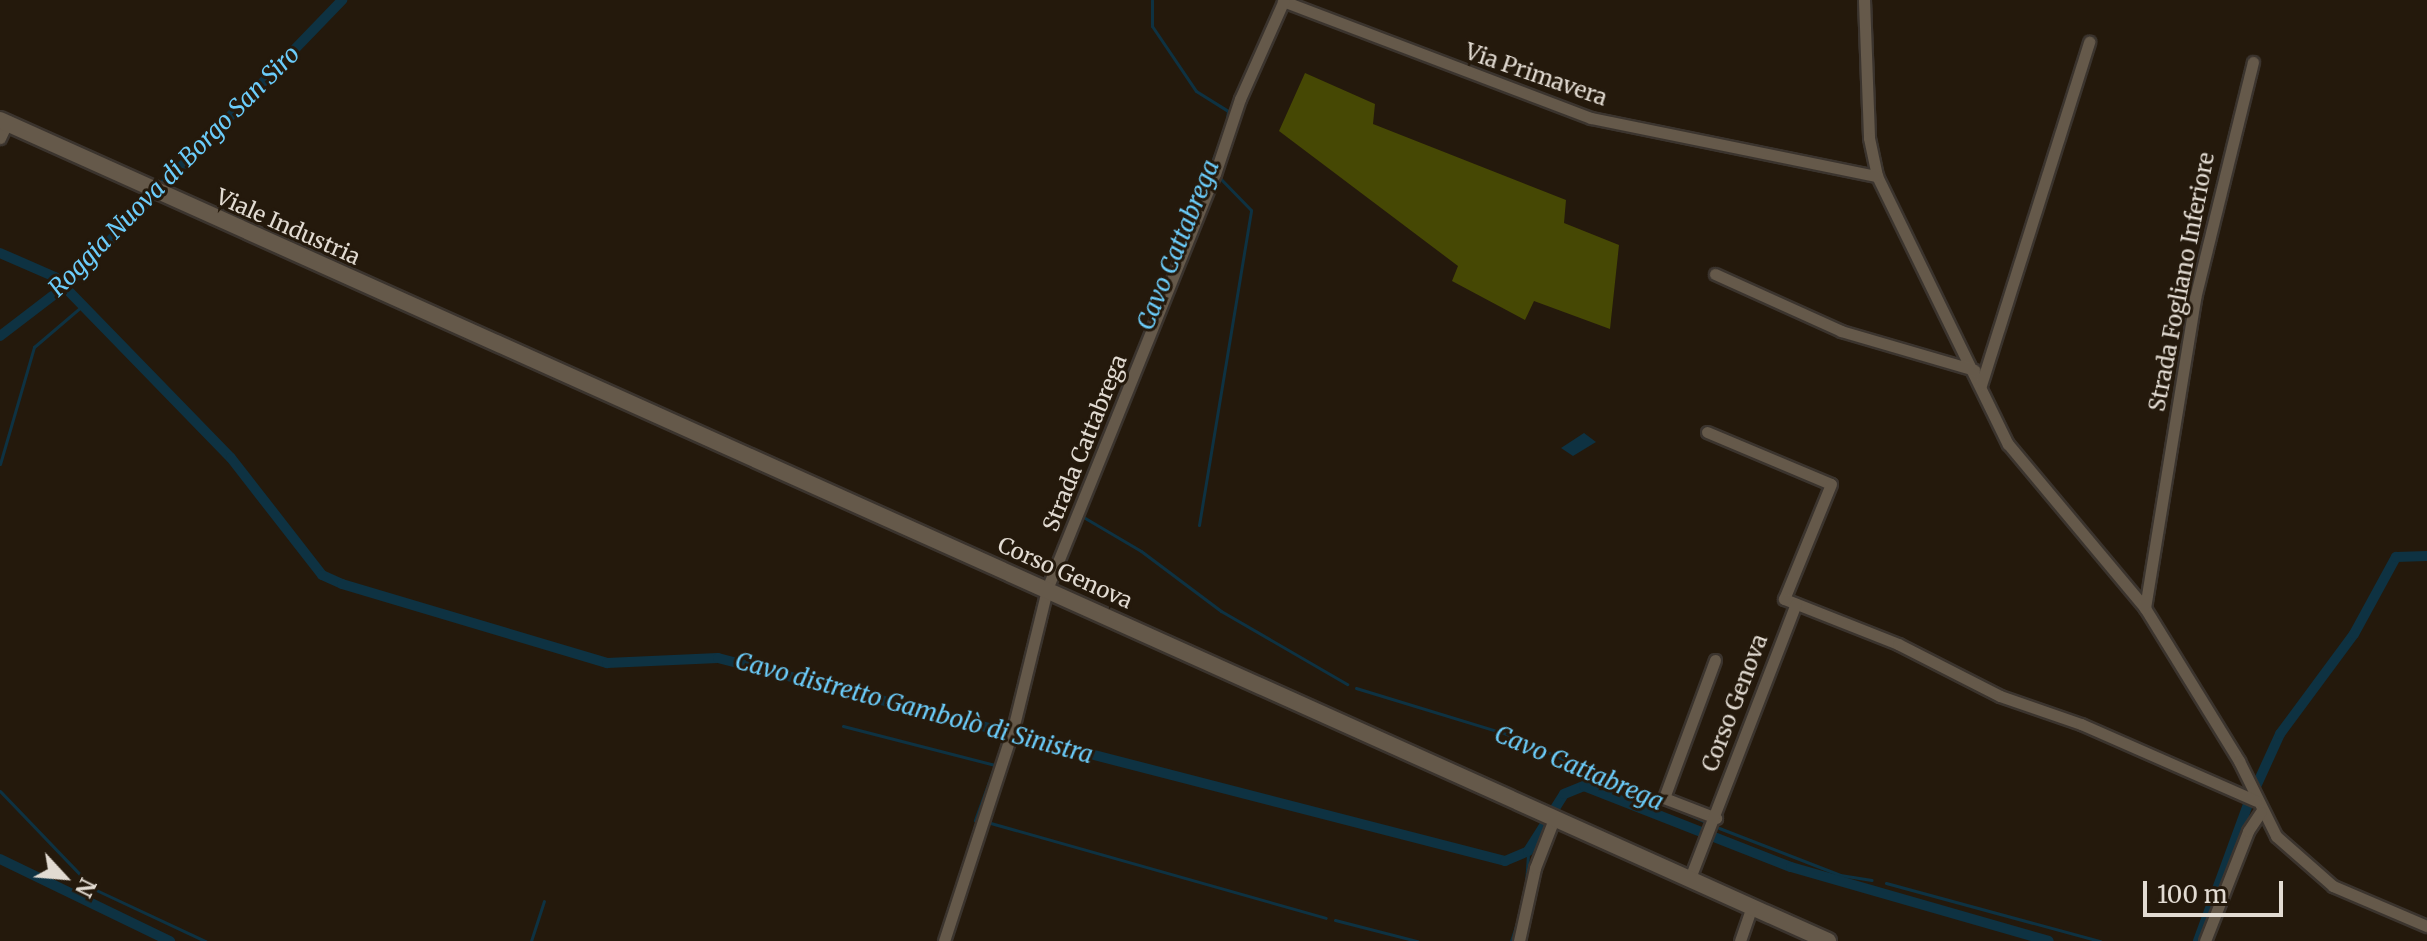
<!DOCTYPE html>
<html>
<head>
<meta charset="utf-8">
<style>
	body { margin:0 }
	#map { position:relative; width:2427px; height:941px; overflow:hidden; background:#24190c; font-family:Merriweather,serif }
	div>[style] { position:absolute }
	.forest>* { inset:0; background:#464804 }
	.water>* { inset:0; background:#0e3242 }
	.stream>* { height:3px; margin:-1.5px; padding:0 1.5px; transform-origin:1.5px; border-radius:1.5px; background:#0e3242 }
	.canal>* { height:10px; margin:-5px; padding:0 5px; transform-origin:5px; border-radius:5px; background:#0e3242 }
	.roads { filter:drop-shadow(2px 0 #3b342e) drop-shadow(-2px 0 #3b342e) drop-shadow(0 2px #3b342e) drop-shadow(0 -2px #3b342e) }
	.street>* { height:11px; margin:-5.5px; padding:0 5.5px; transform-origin:5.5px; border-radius:5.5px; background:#65594a }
	.secondary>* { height:16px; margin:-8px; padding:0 8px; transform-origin:8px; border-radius:8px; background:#65594a }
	span { translate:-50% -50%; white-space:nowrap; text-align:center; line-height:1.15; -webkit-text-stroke:6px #24190c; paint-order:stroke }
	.street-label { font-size:22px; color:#e2dbd2 }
	.water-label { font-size:24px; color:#6bccfa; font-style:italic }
	.north { position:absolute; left:24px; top:837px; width:80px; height:80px; -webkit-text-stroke:6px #24190c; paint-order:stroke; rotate:116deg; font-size:22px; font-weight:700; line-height:32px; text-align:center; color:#e2dbd2 }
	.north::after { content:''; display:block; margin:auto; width:28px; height:36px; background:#e2dbd2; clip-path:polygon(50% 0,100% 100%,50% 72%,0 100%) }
	.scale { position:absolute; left:2143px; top:881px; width:140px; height:36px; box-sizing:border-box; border:4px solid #e2dbd2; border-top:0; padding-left:10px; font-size:24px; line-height:28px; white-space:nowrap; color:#e2dbd2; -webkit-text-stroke:6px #24190c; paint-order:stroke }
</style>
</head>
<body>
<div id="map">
	<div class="forest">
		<i style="clip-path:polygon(1305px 73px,1375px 104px,1373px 124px,1566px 200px,1564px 223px,1619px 245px,1610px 329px,1534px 301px,1525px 320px,1452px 281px,1458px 266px,1279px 131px)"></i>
	</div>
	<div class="water">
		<i style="clip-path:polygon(1584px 433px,1596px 442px,1573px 456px,1561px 448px)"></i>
	</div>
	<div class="stream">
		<i style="left:1152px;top:0;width:26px;rotate:90deg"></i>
		<i style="left:1152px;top:26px;width:78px;rotate:55.9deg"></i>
		<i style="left:1196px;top:91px;width:38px;rotate:32deg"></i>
		<i style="left:1228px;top:111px;width:14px;rotate:98deg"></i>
		<i style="left:1122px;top:389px;width:269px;rotate:-68.4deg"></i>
		<i style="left:0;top:464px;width:122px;rotate:-73.8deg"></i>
		<i style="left:34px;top:347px;width:63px;rotate:-40.5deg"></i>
		<i style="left:1085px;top:518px;width:65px;rotate:30.5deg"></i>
		<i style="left:1141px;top:551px;width:100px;rotate:36.9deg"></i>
		<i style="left:1221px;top:611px;width:146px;rotate:30.1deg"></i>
		<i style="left:1199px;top:525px;width:319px;rotate:-80.6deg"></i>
		<i style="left:1251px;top:210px;width:45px;rotate:-134.1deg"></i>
		<i style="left:1356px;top:688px;width:157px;rotate:17deg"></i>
		<i style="left:1506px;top:734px;width:221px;rotate:23.8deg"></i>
		<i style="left:843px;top:726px;width:157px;rotate:14.4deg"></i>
		<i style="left:995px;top:765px;width:59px;rotate:110deg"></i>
		<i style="left:0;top:791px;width:136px;rotate:46.2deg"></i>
		<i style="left:94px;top:889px;width:123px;rotate:25.1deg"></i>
		<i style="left:987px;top:822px;width:352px;rotate:15.8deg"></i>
		<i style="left:1719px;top:828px;width:130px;rotate:21.2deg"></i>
		<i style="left:1840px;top:875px;width:32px;rotate:9deg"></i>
		<i style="left:1526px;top:883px;width:32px;rotate:-86deg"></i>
		<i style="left:1886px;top:883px;width:222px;rotate:15.2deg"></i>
		<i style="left:1335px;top:920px;width:85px;rotate:14.4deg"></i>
		<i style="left:531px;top:941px;width:42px;rotate:-72deg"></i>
		<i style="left:1511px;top:941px;width:28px;rotate:-72deg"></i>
	</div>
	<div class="canal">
		<i style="left:0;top:253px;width:60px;rotate:23.6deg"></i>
		<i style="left:55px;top:277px;width:252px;rotate:45.8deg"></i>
		<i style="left:231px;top:458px;width:148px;rotate:52.1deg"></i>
		<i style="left:322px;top:575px;width:22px;rotate:24deg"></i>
		<i style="left:342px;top:584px;width:277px;rotate:16.6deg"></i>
		<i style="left:607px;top:663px;width:111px;rotate:-2.6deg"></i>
		<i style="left:718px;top:658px;width:813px;rotate:14.46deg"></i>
		<i style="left:1505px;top:861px;width:25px;rotate:-23deg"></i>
		<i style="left:1528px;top:851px;width:67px;rotate:-57.7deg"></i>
		<i style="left:1564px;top:794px;width:22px;rotate:-22deg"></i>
		<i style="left:1584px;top:786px;width:222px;rotate:21.4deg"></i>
		<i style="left:1791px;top:867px;width:268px;rotate:16deg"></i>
		<i style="left:0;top:336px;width:86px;rotate:-37.4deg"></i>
		<i style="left:68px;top:284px;width:395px;rotate:-46deg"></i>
		<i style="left:0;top:859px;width:189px;rotate:25.8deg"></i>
		<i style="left:2198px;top:941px;width:148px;rotate:-69.9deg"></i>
		<i style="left:2249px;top:802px;width:75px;rotate:-65.5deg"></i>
		<i style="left:2280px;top:734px;width:124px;rotate:-53.5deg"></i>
		<i style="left:2354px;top:634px;width:88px;rotate:-61.4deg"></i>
		<i style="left:2396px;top:557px;width:31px;rotate:-2deg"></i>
	</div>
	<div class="roads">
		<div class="street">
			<i style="left:1864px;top:0;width:138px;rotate:87.9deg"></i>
			<i style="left:1869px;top:138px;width:39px;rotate:78deg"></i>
			<i style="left:1877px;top:176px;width:298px;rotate:64deg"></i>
			<i style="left:2008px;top:444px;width:214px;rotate:50.1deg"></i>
			<i style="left:2145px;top:608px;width:180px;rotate:58.4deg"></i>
			<i style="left:2239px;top:761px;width:84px;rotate:63.7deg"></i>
			<i style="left:2276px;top:836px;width:76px;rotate:41.3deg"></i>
			<i style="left:2333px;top:886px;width:102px;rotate:23.1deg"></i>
			<i style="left:1283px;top:1px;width:329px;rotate:20.8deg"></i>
			<i style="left:1591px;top:118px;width:292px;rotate:11.5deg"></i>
			<i style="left:0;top:138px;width:17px;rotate:-65deg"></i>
			<i style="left:1715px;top:274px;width:138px;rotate:24.3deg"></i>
			<i style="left:1841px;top:331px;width:139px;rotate:16.3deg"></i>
			<i style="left:1981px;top:385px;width:360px;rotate:-72.5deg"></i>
			<i style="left:1707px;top:432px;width:134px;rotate:22.8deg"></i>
			<i style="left:1831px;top:484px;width:124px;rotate:112.2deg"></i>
			<i style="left:1784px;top:599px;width:123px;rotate:21.5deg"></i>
			<i style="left:1898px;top:644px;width:114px;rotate:27deg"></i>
			<i style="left:2000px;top:696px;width:86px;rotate:19.1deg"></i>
			<i style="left:2081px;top:724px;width:191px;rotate:23.7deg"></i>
			<i style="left:2145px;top:608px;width:314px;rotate:-80.8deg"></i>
			<i style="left:2195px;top:298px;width:243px;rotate:-76.2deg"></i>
			<i style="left:1715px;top:660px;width:147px;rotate:110.3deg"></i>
			<i style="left:1664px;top:798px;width:56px;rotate:21deg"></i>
			<i style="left:1690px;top:878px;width:294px;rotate:-68.9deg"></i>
			<i style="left:944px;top:941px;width:223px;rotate:-72deg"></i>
			<i style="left:1013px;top:729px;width:144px;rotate:-76.3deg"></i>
			<i style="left:1047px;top:589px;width:448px;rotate:-68deg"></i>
			<i style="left:1215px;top:174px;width:79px;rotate:-71.6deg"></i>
			<i style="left:1240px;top:99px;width:108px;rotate:-66deg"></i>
			<i style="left:1519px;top:941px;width:75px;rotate:-77.6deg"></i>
			<i style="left:1535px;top:868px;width:53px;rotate:-68.8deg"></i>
			<i style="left:1740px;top:941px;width:37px;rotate:-71deg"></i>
			<i style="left:2205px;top:941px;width:118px;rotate:-68.6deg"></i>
			<i style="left:2248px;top:831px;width:23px;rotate:-56deg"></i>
		</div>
		<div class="secondary">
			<i style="left:0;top:120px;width:2004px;rotate:24.19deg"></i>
		</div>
	</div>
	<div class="street-label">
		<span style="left:1536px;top:75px;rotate:19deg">Via Primavera</span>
		<span style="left:288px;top:227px;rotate:24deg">Viale Industria</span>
		<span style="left:2182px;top:282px;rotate:-79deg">Strada Fogliano Inferiore</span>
		<span style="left:1085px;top:443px;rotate:-68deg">Strada Cattabrega</span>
		<span style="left:1065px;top:573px;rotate:24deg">Corso Genova</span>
		<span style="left:1735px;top:703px;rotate:-69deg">Corso Genova</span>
	</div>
	<div class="water-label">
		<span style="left:174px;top:171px;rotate:-45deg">Roggia Nuova di Borgo San Siro</span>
		<span style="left:1178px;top:245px;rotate:-68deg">Cavo Cattabrega</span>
		<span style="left:914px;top:708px;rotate:15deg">Cavo distretto Gambolò di Sinistra</span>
		<span style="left:1579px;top:768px;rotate:23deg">Cavo Cattabrega</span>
	</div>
	<div class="north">N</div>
	<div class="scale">100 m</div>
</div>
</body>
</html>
